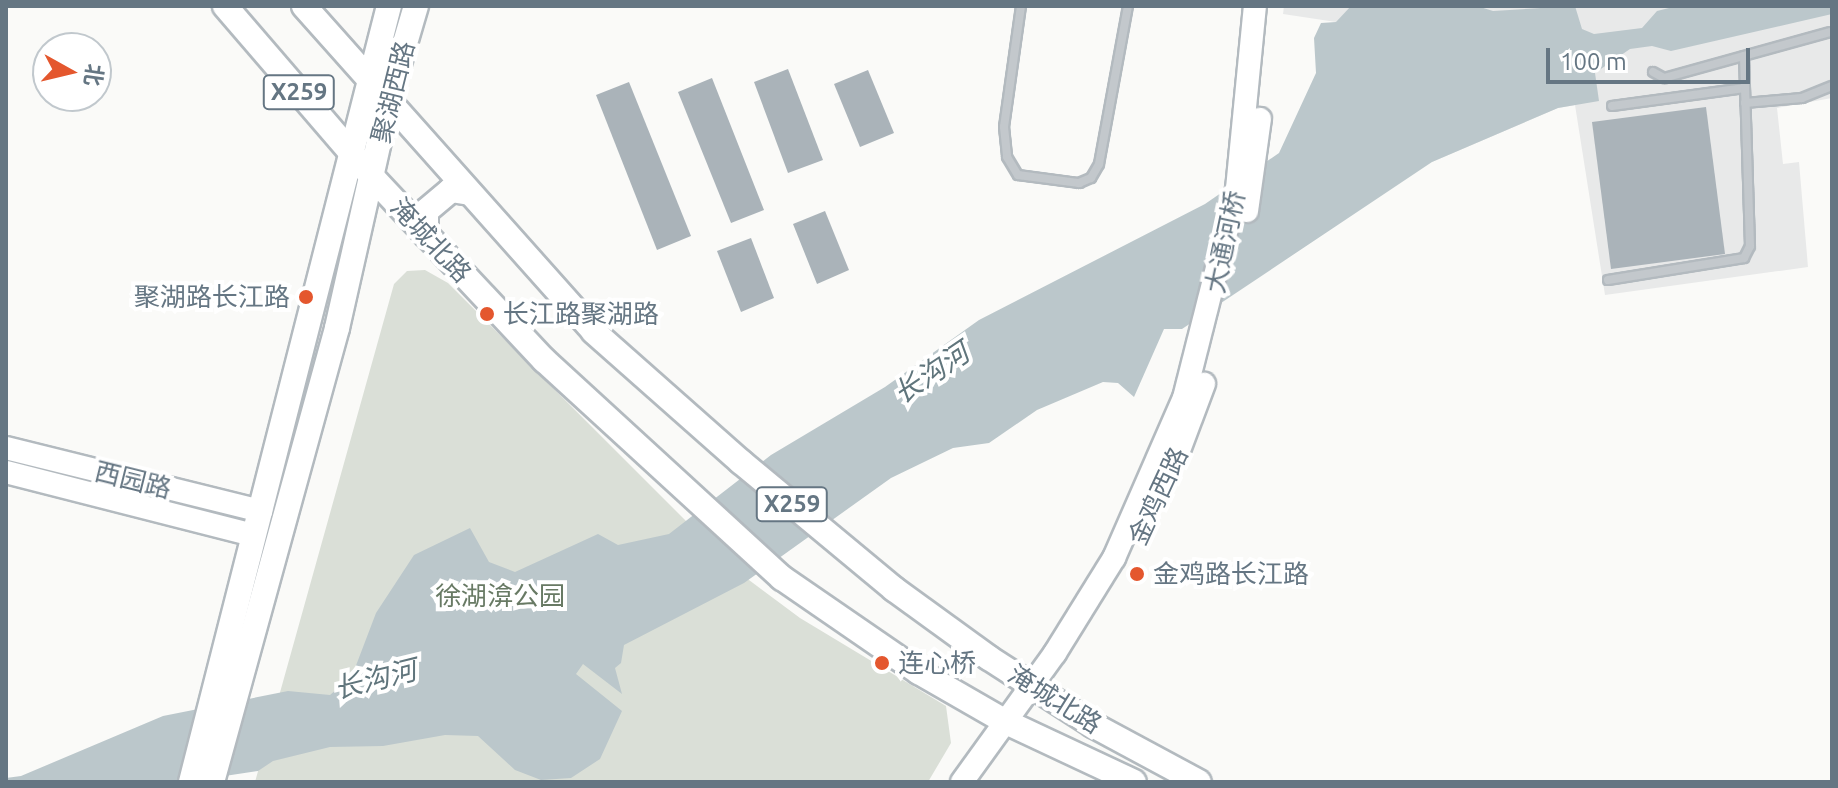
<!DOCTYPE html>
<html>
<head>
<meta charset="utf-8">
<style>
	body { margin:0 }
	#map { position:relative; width:1838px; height:788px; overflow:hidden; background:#fafaf8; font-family:Ubuntu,"Noto Sans SC",sans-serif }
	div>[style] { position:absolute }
	.built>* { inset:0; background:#e8e9e9 }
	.green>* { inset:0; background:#dadfd7 }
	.water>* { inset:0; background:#bbc7cb }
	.building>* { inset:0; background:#aab3b9 }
	.roads { filter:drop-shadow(2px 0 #b3babf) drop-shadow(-2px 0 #b3babf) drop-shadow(0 2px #b3babf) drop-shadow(0 -2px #b3babf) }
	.lane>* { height:8px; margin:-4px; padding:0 4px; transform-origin:4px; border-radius:4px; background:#c3c8cc }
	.secondary>* { height:22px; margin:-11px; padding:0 11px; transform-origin:11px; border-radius:11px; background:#fff }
	.primary>* { height:24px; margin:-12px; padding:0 12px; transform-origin:12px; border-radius:12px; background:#fff }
	.dots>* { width:22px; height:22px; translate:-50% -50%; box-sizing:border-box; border:4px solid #fff; border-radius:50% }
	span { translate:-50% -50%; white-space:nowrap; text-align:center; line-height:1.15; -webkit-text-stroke:8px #fff; paint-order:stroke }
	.shield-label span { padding:2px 6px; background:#fff; border:2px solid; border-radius:6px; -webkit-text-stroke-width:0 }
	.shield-label { font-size:24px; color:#657683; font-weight:700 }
	.street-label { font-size:26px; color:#657683 }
	.poi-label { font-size:26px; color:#657683 }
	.right { translate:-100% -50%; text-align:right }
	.left { translate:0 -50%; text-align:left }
	.park-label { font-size:26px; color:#687a64 }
	.water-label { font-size:28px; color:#60757c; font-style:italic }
	.frame { position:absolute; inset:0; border:8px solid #657683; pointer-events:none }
	.north { position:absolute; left:32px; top:32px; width:80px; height:80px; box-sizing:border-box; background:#fff; border:2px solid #c1c8cd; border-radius:50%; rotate:98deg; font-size:22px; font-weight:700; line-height:32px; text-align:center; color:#657683 }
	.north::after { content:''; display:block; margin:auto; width:28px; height:36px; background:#e4572e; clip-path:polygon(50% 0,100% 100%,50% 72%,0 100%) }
	.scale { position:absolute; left:1546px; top:48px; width:204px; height:36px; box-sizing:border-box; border:4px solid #657683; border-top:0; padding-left:10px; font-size:24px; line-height:28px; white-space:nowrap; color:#657683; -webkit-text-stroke:6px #fff; paint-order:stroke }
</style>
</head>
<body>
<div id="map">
	<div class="built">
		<i style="clip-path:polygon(1284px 6px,1832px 6px,1832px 98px,1777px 108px,1783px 164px,1799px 162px,1808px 267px,1605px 295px,1575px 105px,1558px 108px,1432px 162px,1336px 22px,1283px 14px)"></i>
	</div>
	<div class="green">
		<i style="clip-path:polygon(425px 270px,448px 283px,733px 568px,800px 618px,946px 706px,951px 743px,928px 782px,255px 782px,394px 284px,407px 271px)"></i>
	</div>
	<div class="water">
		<i style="clip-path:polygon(1351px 6px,1477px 6px,1493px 11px,1575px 6px,1582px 29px,1594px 34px,1642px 28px,1657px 11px,1677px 6px,1832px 6px,1832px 14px,1671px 51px,1652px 46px,1630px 49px,1595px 73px,1599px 101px,1558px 108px,1432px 162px,1182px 329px,1164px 329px,1134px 397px,1118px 383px,1103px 382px,1037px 410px,989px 443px,953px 448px,891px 478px,744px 583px,624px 645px,621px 663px,615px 668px,622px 694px,583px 664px,576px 674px,622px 711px,600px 759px,571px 778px,541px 780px,515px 770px,478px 736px,445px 735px,383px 746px,330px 747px,273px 761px,258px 771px,185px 782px,6px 782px,6px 778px,21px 776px,163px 716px,288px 691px,330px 695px,352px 676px,376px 613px,414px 555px,470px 528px,489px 562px,515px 572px,598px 534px,618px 545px,669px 534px,771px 455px,885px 387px,979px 320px,1205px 204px,1279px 153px,1316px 73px,1314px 38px,1321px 23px,1336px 22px)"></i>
	</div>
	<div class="building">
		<i style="clip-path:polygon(788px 69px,823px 160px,788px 173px,754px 82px)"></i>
		<i style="clip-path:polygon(868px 70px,894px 133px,860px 147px,834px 84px)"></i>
		<i style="clip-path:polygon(712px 78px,764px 210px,731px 223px,678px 92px)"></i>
		<i style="clip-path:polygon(629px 82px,691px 236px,657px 250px,596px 95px)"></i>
		<i style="clip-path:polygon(1706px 107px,1725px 254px,1611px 269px,1592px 122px)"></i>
		<i style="clip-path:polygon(825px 211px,849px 270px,817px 284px,793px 224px)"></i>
		<i style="clip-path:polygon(751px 238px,774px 298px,741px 312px,717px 251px)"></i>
	</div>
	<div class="roads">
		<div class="lane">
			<i style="left:1021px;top:6px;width:122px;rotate:98deg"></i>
			<i style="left:1004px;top:127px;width:30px;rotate:84deg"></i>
			<i style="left:1007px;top:157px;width:21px;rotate:59deg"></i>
			<i style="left:1018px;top:175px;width:62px;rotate:7.5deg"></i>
			<i style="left:1079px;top:183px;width:13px;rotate:-23deg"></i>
			<i style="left:1091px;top:178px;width:16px;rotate:-60deg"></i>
			<i style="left:1099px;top:164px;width:161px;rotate:-79.6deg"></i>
			<i style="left:1653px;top:72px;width:13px;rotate:29deg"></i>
			<i style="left:1664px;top:78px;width:172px;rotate:-15.5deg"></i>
			<i style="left:1745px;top:103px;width:57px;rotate:-5deg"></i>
			<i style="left:1802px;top:98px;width:32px;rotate:-22deg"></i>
			<i style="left:1612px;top:106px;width:134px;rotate:-7.7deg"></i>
			<i style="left:1608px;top:280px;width:138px;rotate:-9.2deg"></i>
			<i style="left:1744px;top:258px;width:13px;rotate:-63deg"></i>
			<i style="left:1750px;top:246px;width:190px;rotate:-91.8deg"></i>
		</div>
		<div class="secondary">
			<i style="left:1247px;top:211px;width:93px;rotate:-82deg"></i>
			<i style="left:6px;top:448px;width:263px;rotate:13.9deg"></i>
			<i style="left:1178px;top:453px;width:74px;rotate:-69.4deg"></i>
			<i style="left:6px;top:472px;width:256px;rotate:14.3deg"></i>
			<i style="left:962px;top:782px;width:159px;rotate:-54.2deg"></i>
			<i style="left:1055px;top:653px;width:112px;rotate:-58.2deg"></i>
			<i style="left:1114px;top:558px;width:175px;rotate:-66.4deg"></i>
			<i style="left:1184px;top:398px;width:216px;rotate:-75.8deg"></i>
			<i style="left:1237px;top:189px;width:184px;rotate:-84.4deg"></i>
		</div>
		<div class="primary">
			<i style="left:225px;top:6px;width:227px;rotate:49.3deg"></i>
			<i style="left:373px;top:178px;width:250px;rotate:46.8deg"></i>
			<i style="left:544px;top:360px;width:323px;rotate:42.5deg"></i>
			<i style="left:782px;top:578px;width:166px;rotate:34.5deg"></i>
			<i style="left:919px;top:672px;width:100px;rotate:29.9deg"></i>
			<i style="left:1006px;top:722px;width:141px;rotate:25.1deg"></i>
			<i style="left:304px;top:6px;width:436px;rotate:48.3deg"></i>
			<i style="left:594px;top:332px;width:196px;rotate:41.5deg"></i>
			<i style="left:741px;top:462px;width:199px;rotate:39.7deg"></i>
			<i style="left:894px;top:589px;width:117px;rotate:36deg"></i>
			<i style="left:989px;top:658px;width:124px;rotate:32.8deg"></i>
			<i style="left:1093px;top:725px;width:120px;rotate:28.3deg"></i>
			<i style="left:426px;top:235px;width:24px;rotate:-90deg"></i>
			<i style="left:426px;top:211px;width:33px;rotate:-40deg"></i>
			<i style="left:451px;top:190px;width:19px;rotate:9deg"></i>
			<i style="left:191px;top:782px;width:801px;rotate:-75.69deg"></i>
			<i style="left:212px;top:782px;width:471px;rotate:-74.6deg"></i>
			<i style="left:337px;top:328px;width:233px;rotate:-77.3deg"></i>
			<i style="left:388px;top:101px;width:99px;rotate:-73.6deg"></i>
		</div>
	</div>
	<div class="dots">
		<i style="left:306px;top:297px;background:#e4572e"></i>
		<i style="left:487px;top:314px;background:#e4572e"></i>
		<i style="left:1137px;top:574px;background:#e4572e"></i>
		<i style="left:882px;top:663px;background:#e4572e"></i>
	</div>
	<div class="shield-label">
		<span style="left:299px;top:92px">X259</span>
		<span style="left:792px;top:504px">X259</span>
	</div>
	<div class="street-label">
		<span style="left:393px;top:92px;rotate:-76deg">聚湖西路</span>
		<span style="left:431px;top:240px;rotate:47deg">淹城北路</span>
		<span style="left:1225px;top:242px;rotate:-78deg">大通河桥</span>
		<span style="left:133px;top:480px;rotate:14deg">西园路</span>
		<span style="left:1158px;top:496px;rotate:-65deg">金鸡西路</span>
		<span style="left:1055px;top:699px;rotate:32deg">淹城北路</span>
	</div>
	<div class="poi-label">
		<span class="right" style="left:290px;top:297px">聚湖路长江路</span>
		<span class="left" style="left:503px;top:314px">长江路聚湖路</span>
		<span class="left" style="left:1153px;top:574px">金鸡路长江路</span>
		<span class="left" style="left:898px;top:663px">连心桥</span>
	</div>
	<div class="park-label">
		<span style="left:500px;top:596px">徐湖渰公园</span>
	</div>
	<div class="water-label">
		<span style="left:931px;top:373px;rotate:-34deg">长沟河</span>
		<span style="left:375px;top:679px;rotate:-14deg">长沟河</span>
	</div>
	<div class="frame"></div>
	<div class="north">北</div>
	<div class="scale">100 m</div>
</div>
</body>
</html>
